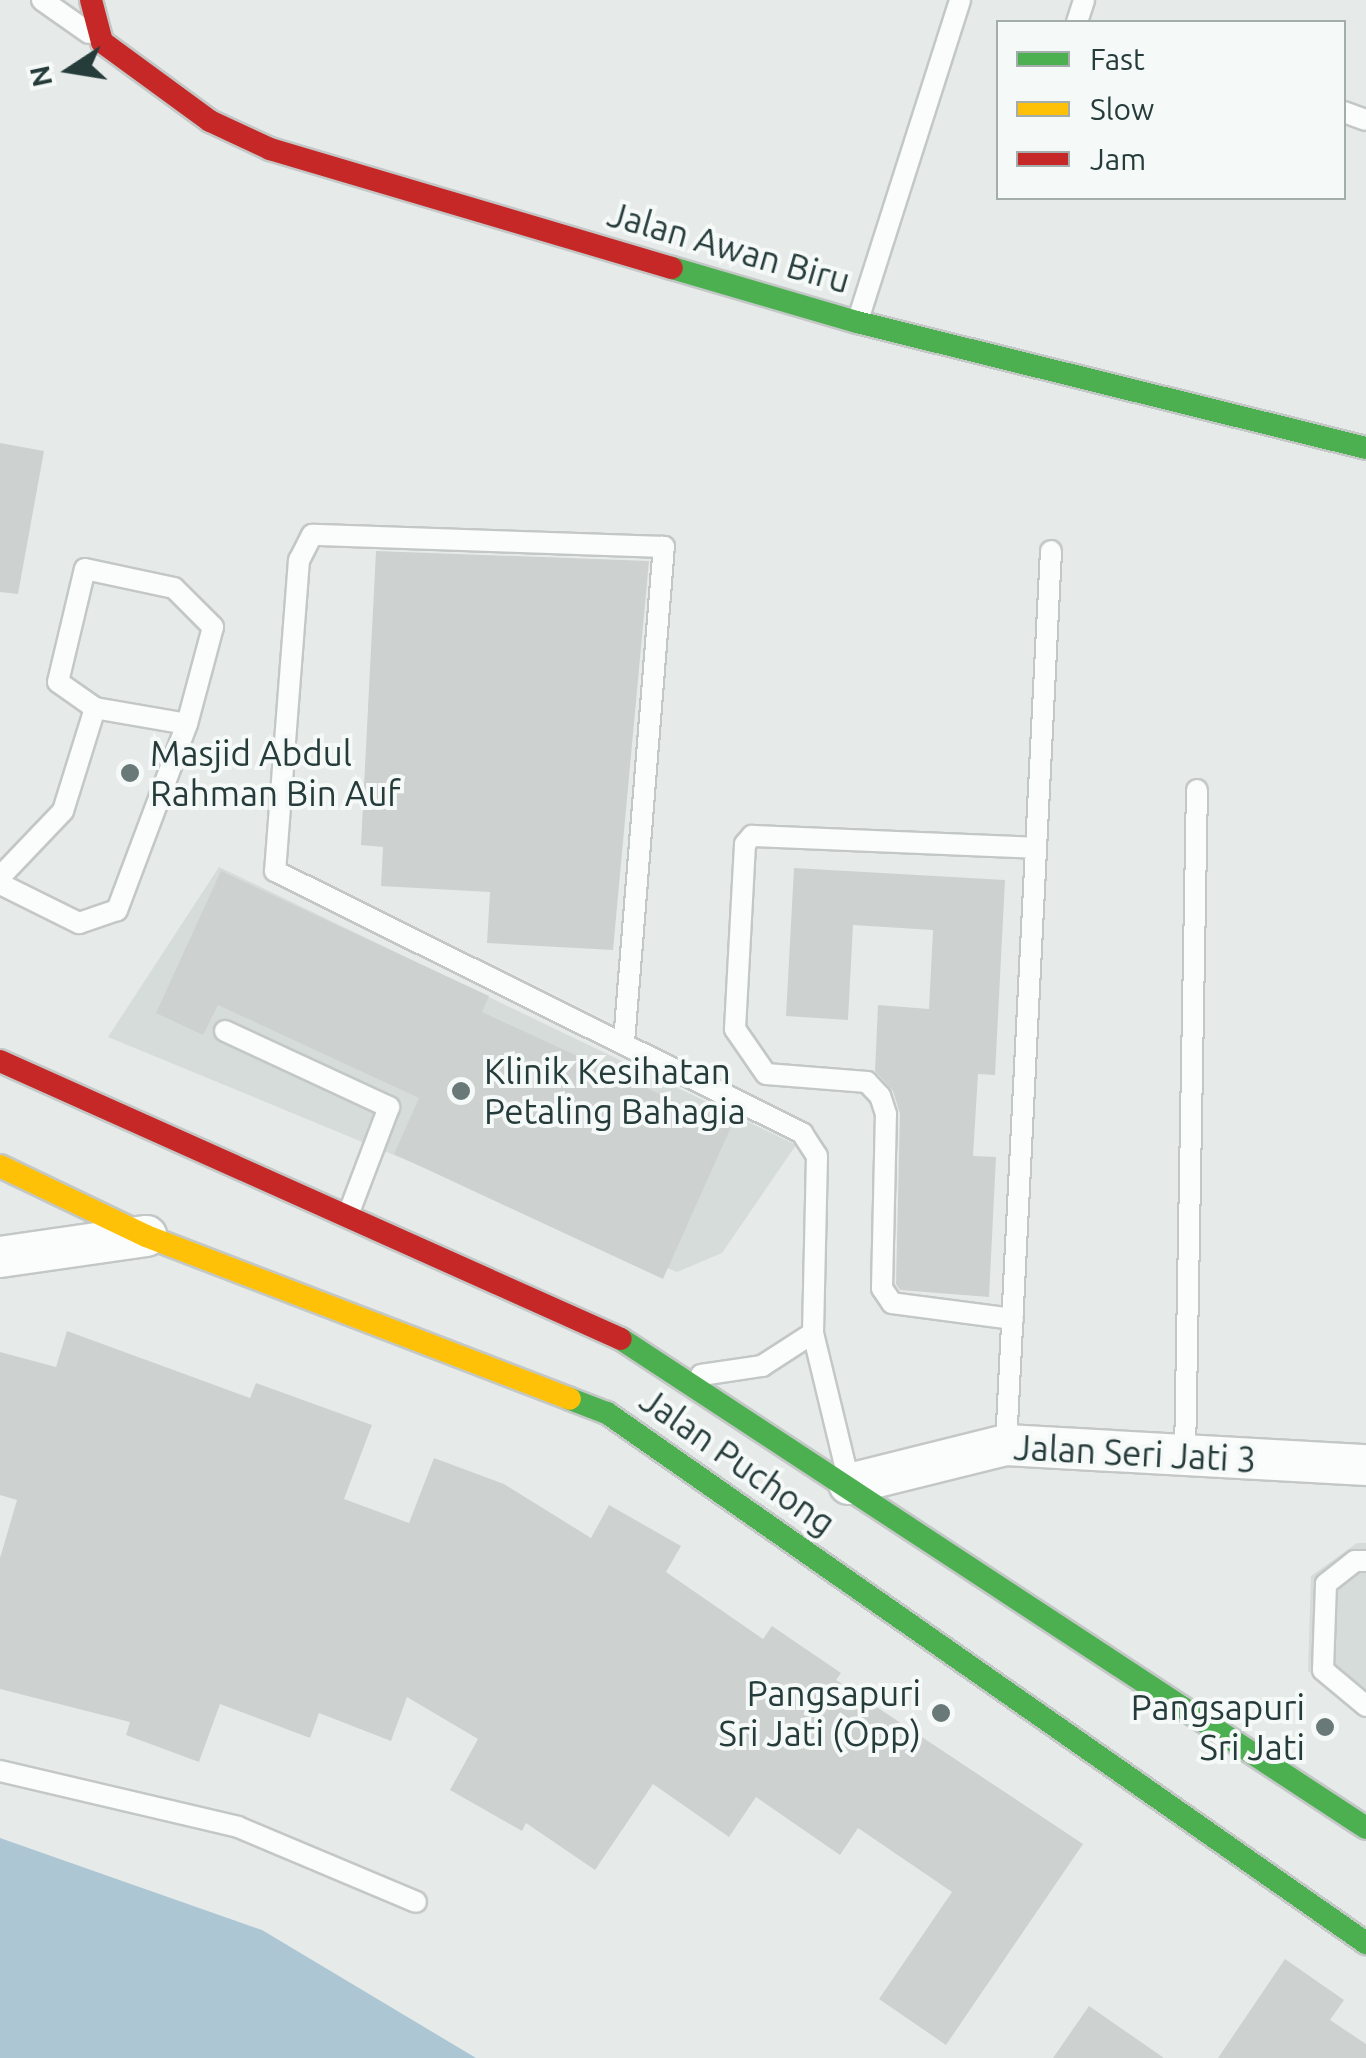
<!DOCTYPE html>
<html>
<head>
<meta charset="utf-8">
<style>
	body { margin:0 }
	#map { position:relative; width:1366px; height:2058px; overflow:hidden; background:#e6ebea; font-family:Ubuntu,sans-serif }
	div>[style] { position:absolute }
	.built>* { inset:0; background:#d5dcda }
	.water>* { inset:0; background:#adc6d4 }
	.building>* { inset:0; background:#cdd2d1 }
	.roads { filter:drop-shadow(2px 0 #c3c8c7) drop-shadow(-2px 0 #c3c8c7) drop-shadow(0 2px #c3c8c7) drop-shadow(0 -2px #c3c8c7) }
	.lane>* { height:20px; margin:-10px; padding:0 10px; transform-origin:10px; border-radius:10px; background:#fbfcfc }
	.street>* { height:40px; margin:-20px; padding:0 20px; transform-origin:20px; border-radius:20px; background:#fbfcfc }
	.fast>* { height:22px; margin:-11px; padding:0 11px; transform-origin:11px; border-radius:11px; background:#4caf50 }
	.slow>* { height:22px; margin:-11px; padding:0 11px; transform-origin:11px; border-radius:11px; background:#ffc107 }
	.jam>* { height:22px; margin:-11px; padding:0 11px; transform-origin:11px; border-radius:11px; background:#c62828 }
	.dots>* { width:28px; height:28px; translate:-50% -50%; box-sizing:border-box; border:5px solid #f5f9f8; border-radius:50% }
	span { translate:-50% -50%; white-space:nowrap; text-align:center; line-height:1.15; -webkit-text-stroke:8px #f5f9f8; paint-order:stroke }
	.street-label { font-size:35px; color:#263c3b }
	.poi-label { font-size:35px; color:#263c3b }
	.left { translate:0 -50%; text-align:left }
	.right { translate:-100% -50%; text-align:right }
	.legend { position:absolute; left:996px; top:20px; width:350px; height:180px; box-sizing:border-box; background:#f5f9f8; border:2px solid #a2adac; margin:0; padding:12px 18px; list-style:none; font-size:30px; color:#263c3b }
	.legend li { display:flex; align-items:center; gap:20px; height:50px }
	.legend b { width:50px; border:2px solid #a2adac }
	.north { position:absolute; left:20px; top:20px; width:100px; height:100px; -webkit-text-stroke:8px #f5f9f8; paint-order:stroke; rotate:258deg; font-size:28px; font-weight:700; line-height:40px; text-align:center; color:#263c3b }
	.north::after { content:''; display:block; margin:auto; width:35px; height:45px; background:#263c3b; clip-path:polygon(50% 0,100% 100%,50% 72%,0 100%) }
</style>
</head>
<body>
<div id="map">
	<div class="built">
		<i style="clip-path:polygon(219px 867px,796px 1145px,722px 1253px,677px 1272px,108px 1037px)"></i>
		<i style="clip-path:polygon(1357px 1543px,1366px 1543px,1366px 1713px,1308px 1671px,1311px 1576px)"></i>
	</div>
	<div class="water">
		<i style="clip-path:polygon(0 1838px,262px 1930px,476px 2058px,0 2058px)"></i>
	</div>
	<div class="building">
		<i style="clip-path:polygon(0 443px,44px 451px,18px 594px,0 592px)"></i>
		<i style="clip-path:polygon(376px 551px,649px 561px,613px 950px,487px 943px,490px 892px,381px 886px,383px 847px,361px 845px)"></i>
		<i style="clip-path:polygon(794px 868px,1005px 880px,995px 1075px,978px 1074px,973px 1156px,996px 1157px,989px 1297px,900px 1290px,896px 1284px,900px 1114px,893px 1091px,875px 1071px,878px 1005px,929px 1009px,933px 930px,853px 925px,848px 1020px,786px 1016px)"></i>
		<i style="clip-path:polygon(221px 871px,489px 996px,482px 1012px,731px 1127px,663px 1279px,394px 1154px,419px 1098px,218px 1005px,203px 1035px,156px 1013px)"></i>
		<i style="clip-path:polygon(67px 1331px,250px 1398px,256px 1383px,372px 1425px,344px 1499px,409px 1523px,434px 1458px,504px 1484px,591px 1538px,609px 1505px,681px 1546px,666px 1572px,763px 1639px,772px 1626px,841px 1673px,836px 1680px,1083px 1844px,946px 2045px,879px 1999px,952px 1892px,858px 1828px,840px 1855px,756px 1797px,729px 1837px,653px 1784px,595px 1870px,526px 1823px,522px 1831px,450px 1790px,478px 1739px,407px 1697px,391px 1741px,319px 1713px,310px 1738px,220px 1704px,199px 1762px,126px 1735px,130px 1722px,0 1689px,0 1558px,17px 1500px,0 1495px,0 1352px,56px 1367px)"></i>
		<i style="clip-path:polygon(1285px 1959px,1344px 2000px,1330px 2020px,1366px 2044px,1366px 2058px,1218px 2058px)"></i>
		<i style="clip-path:polygon(1089px 2006px,1164px 2058px,1053px 2058px)"></i>
	</div>
	<div class="roads">
		<div class="lane">
			<i style="left:42px;top:0;width:57px;rotate:35.1deg"></i>
			<i style="left:1077px;top:22px;width:23px;rotate:-72deg"></i>
			<i style="left:1344px;top:112px;width:23px;rotate:20deg"></i>
			<i style="left:858px;top:320px;width:336px;rotate:-72.3deg"></i>
			<i style="left:95px;top:708px;width:93px;rotate:9.9deg"></i>
			<i style="left:0;top:877px;width:91px;rotate:-46.3deg"></i>
			<i style="left:63px;top:811px;width:108px;rotate:-72.7deg"></i>
			<i style="left:95px;top:708px;width:45px;rotate:-144.9deg"></i>
			<i style="left:58px;top:682px;width:116px;rotate:-76.6deg"></i>
			<i style="left:85px;top:569px;width:91px;rotate:12.1deg"></i>
			<i style="left:174px;top:588px;width:55px;rotate:45deg"></i>
			<i style="left:213px;top:627px;width:100px;rotate:105deg"></i>
			<i style="left:187px;top:724px;width:199px;rotate:110.6deg"></i>
			<i style="left:117px;top:910px;width:40px;rotate:161.1deg"></i>
			<i style="left:79px;top:923px;width:88px;rotate:-153.7deg"></i>
			<i style="left:225px;top:1031px;width:181px;rotate:24.9deg"></i>
			<i style="left:389px;top:1107px;width:116px;rotate:110.8deg"></i>
			<i style="left:624px;top:1042px;width:497px;rotate:-85.4deg"></i>
			<i style="left:664px;top:547px;width:352px;rotate:-178deg"></i>
			<i style="left:312px;top:535px;width:28px;rotate:117deg"></i>
			<i style="left:299px;top:560px;width:312px;rotate:94.4deg"></i>
			<i style="left:275px;top:871px;width:589px;rotate:26.43deg"></i>
			<i style="left:802px;top:1133px;width:27px;rotate:57deg"></i>
			<i style="left:817px;top:1156px;width:177px;rotate:91.3deg"></i>
			<i style="left:813px;top:1333px;width:145px;rotate:76.4deg"></i>
			<i style="left:1013px;top:1319px;width:122px;rotate:-172.5deg"></i>
			<i style="left:892px;top:1303px;width:18px;rotate:-124deg"></i>
			<i style="left:882px;top:1288px;width:174px;rotate:-88.7deg"></i>
			<i style="left:886px;top:1114px;width:19px;rotate:-108deg"></i>
			<i style="left:880px;top:1096px;width:19px;rotate:-133deg"></i>
			<i style="left:867px;top:1082px;width:101px;rotate:-175.5deg"></i>
			<i style="left:766px;top:1074px;width:55px;rotate:-124.6deg"></i>
			<i style="left:735px;top:1029px;width:185px;rotate:-86.9deg"></i>
			<i style="left:745px;top:844px;width:11px;rotate:-49deg"></i>
			<i style="left:752px;top:836px;width:284px;rotate:2.4deg"></i>
			<i style="left:701px;top:1375px;width:62px;rotate:-8.4deg"></i>
			<i style="left:762px;top:1366px;width:61px;rotate:-32.9deg"></i>
			<i style="left:1006px;top:1445px;width:895px;rotate:-87.12deg"></i>
			<i style="left:1185px;top:1455px;width:665px;rotate:-88.97deg"></i>
			<i style="left:1366px;top:1561px;width:11px;rotate:180deg"></i>
			<i style="left:1355px;top:1561px;width:37px;rotate:142deg"></i>
			<i style="left:1326px;top:1584px;width:86px;rotate:92deg"></i>
			<i style="left:1323px;top:1670px;width:56px;rotate:39.9deg"></i>
			<i style="left:0;top:1771px;width:244px;rotate:13.2deg"></i>
			<i style="left:238px;top:1827px;width:193px;rotate:22.8deg"></i>
		</div>
		<div class="street">
			<i style="left:0;top:1257px;width:148px;rotate:-8.2deg"></i>
			<i style="left:849px;top:1484px;width:162px;rotate:-14deg"></i>
			<i style="left:1006px;top:1445px;width:361px;rotate:3.2deg"></i>
		</div>
		<div class="fast">
			<i style="left:672px;top:268px;width:193px;rotate:16.3deg"></i>
			<i style="left:857px;top:322px;width:524px;rotate:13.9deg"></i>
			<i style="left:621px;top:1339px;width:891px;rotate:33.28deg"></i>
			<i style="left:570px;top:1399px;width:40px;rotate:21deg"></i>
			<i style="left:607px;top:1413px;width:926px;rotate:34.93deg"></i>
		</div>
		<div class="slow">
			<i style="left:0;top:1166px;width:162px;rotate:25.6deg"></i>
			<i style="left:146px;top:1236px;width:454px;rotate:21deg"></i>
		</div>
		<div class="jam">
			<i style="left:91px;top:0;width:43px;rotate:75.3deg"></i>
			<i style="left:102px;top:42px;width:134px;rotate:36.2deg"></i>
			<i style="left:210px;top:121px;width:66px;rotate:25deg"></i>
			<i style="left:270px;top:149px;width:419px;rotate:16.5deg"></i>
			<i style="left:0;top:1061px;width:680px;rotate:24.12deg"></i>
		</div>
	</div>
	<div class="dots">
		<i style="left:130px;top:773px;background:#697978"></i>
		<i style="left:461px;top:1091px;background:#697978"></i>
		<i style="left:941px;top:1713px;background:#697978"></i>
		<i style="left:1325px;top:1727px;background:#697978"></i>
	</div>
	<div class="street-label">
		<span style="left:729px;top:247px;rotate:16deg">Jalan Awan Biru</span>
		<span style="left:1135px;top:1453px;rotate:3deg">Jalan Seri Jati 3</span>
		<span style="left:738px;top:1461px;rotate:35deg">Jalan Puchong</span>
	</div>
	<div class="poi-label">
		<span class="left" style="left:150px;top:773px">Masjid Abdul<br>Rahman Bin Auf</span>
		<span class="left" style="left:484px;top:1091px">Klinik Kesihatan<br>Petaling Bahagia</span>
		<span class="right" style="left:921px;top:1713px">Pangsapuri<br>Sri Jati (Opp)</span>
		<span class="right" style="left:1305px;top:1727px">Pangsapuri<br>Sri Jati</span>
	</div>
	<ul class="legend">
	<li><b style="height:12px;background:#4caf50"></b>Fast</li>
	<li><b style="height:12px;background:#ffc107"></b>Slow</li>
	<li><b style="height:12px;background:#c62828"></b>Jam</li>
	</ul>
	<div class="north">N</div>
</div>
</body>
</html>
